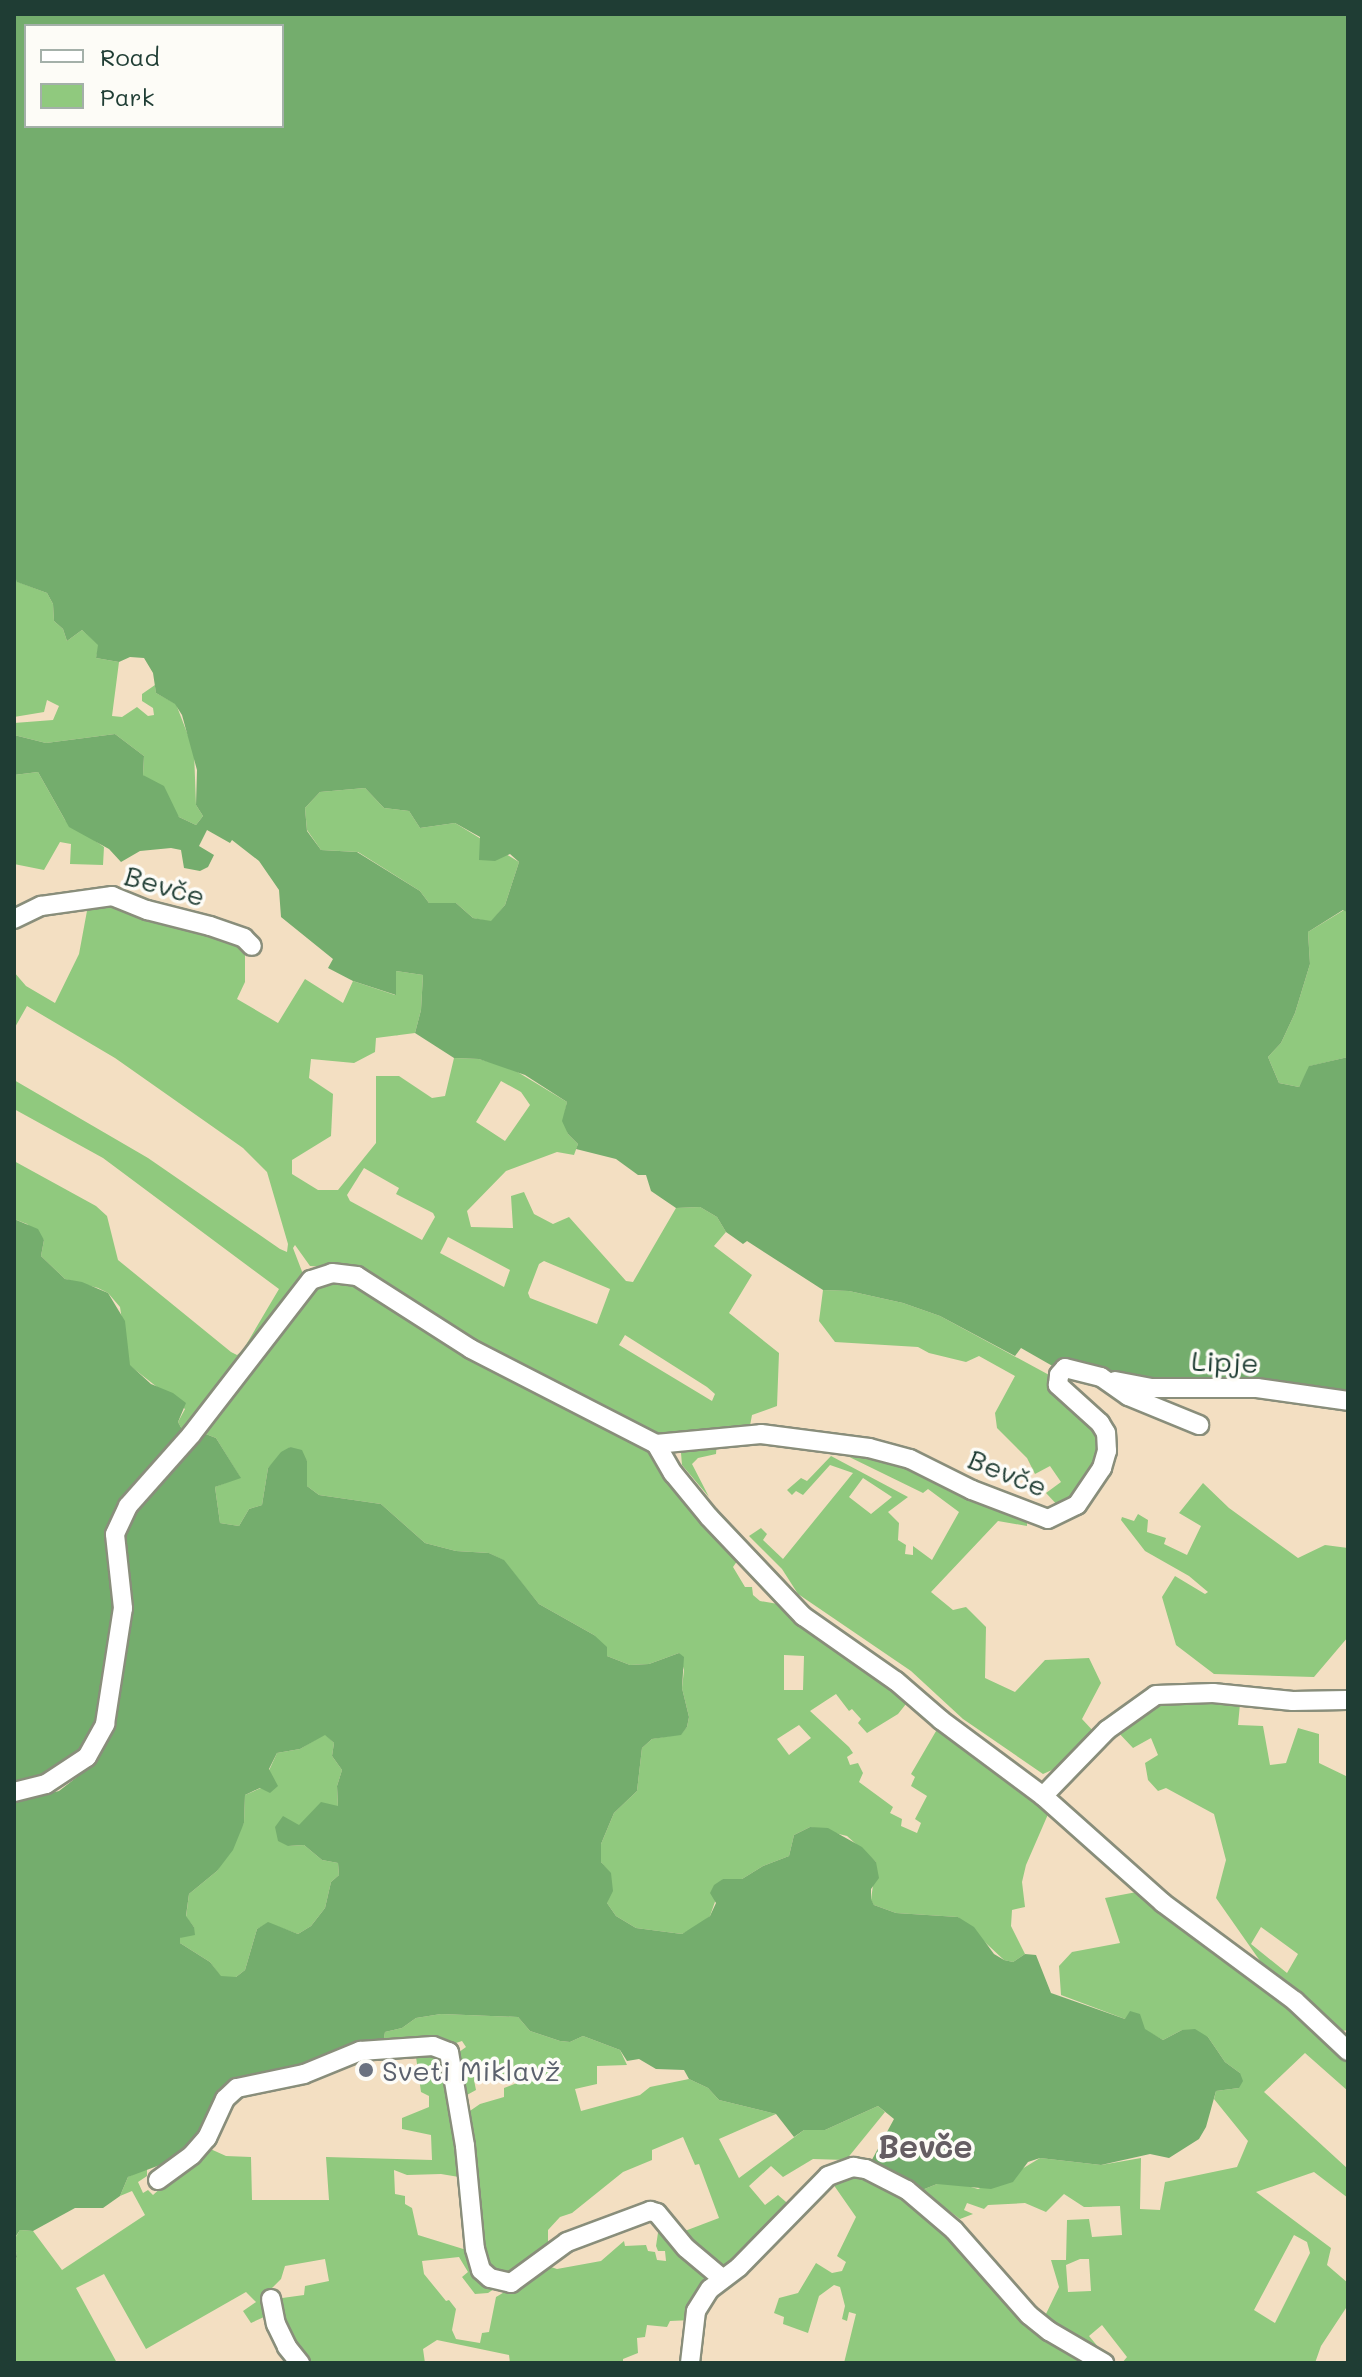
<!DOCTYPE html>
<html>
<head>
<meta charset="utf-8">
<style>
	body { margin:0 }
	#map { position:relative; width:1362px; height:2377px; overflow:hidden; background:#f3dfc2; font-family:Mali,sans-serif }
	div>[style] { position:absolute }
	.green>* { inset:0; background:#90c97e }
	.forest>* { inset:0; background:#74ad6d }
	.roads { filter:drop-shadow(2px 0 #898e7b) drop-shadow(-2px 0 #898e7b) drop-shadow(0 2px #898e7b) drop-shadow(0 -2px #898e7b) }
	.street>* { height:18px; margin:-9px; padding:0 9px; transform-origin:9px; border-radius:9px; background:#fff }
	.dots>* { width:22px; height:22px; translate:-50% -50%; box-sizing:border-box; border:4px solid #fdfcf7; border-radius:50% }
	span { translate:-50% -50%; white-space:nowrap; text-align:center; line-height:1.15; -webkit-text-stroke:7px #fdfcf7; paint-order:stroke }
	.street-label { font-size:28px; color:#1f3d34 }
	.worship-label { font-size:28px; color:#5b616d }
	.left { translate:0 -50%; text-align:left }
	.quarter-label { font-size:32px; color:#655e63; font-weight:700 }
	.frame { position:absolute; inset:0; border:16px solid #1f3d34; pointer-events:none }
	.legend { position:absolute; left:24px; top:24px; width:260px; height:104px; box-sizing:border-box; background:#fdfcf7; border:2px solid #a4b0a9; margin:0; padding:10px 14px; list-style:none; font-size:24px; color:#1f3d34 }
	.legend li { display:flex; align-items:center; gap:16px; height:40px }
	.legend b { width:40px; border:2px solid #a4b0a9 }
</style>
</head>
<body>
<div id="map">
	<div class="green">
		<i style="clip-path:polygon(14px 574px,18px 582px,47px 593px,53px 604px,54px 621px,63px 629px,67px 641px,82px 630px,99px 645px,96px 658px,119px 662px,112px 716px,122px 717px,137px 707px,148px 716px,154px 715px,153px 708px,142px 701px,142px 694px,155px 685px,156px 693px,176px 704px,194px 751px,196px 805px,203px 816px,196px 825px,179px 817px,143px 775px,144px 756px,115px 734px,46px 743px,14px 735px,14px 723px,53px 720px,59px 706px,47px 700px,44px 712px,14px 717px)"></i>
		<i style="clip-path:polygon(38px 772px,65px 820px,104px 847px,103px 865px,70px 864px,71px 844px,60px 842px,44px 870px,14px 864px,14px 775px)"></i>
		<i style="clip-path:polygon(365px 788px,384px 808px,409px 811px,420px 828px,455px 823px,519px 862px,505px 905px,491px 922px,473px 918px,456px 903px,429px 903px,420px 891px,358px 852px,321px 850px,307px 830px,305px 808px,320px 792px)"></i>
		<i style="clip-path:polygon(evenodd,89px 900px,111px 900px,245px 944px,245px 982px,237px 999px,278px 1023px,305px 979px,343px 1003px,353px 981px,395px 995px,396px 971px,423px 975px,421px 1010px,415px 1033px,376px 1038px,375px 1052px,354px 1063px,311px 1059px,309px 1078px,333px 1094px,331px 1136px,292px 1160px,292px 1174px,318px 1190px,338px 1190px,376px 1143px,376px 1076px,399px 1076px,432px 1098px,445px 1096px,454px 1058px,479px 1059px,511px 1068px,567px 1102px,564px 1117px,568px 1134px,578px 1144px,574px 1155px,557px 1152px,506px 1171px,467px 1211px,471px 1227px,513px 1228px,511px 1196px,524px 1192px,534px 1214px,553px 1224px,569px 1217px,626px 1281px,633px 1282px,676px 1208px,700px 1207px,717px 1217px,726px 1232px,714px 1246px,752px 1275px,729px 1313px,779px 1353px,777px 1406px,752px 1415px,749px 1431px,648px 1436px,341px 1268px,310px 1266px,295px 1245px,293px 1248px,303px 1274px,301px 1282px,184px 1433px,178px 1422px,185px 1409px,129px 1365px,120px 1307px,108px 1293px,98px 1288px,65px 1279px,41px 1256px,44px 1240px,27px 1224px,14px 1219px,14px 1161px,96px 1206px,107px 1216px,118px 1260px,231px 1352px,237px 1355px,243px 1350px,279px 1289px,103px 1158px,14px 1109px,14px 1080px,148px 1158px,280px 1249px,287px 1252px,288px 1244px,267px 1172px,243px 1148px,115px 1058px,27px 1006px,14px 1029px,14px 972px,26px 986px,55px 1003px,79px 954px,89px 900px,501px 1081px,521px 1092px,530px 1105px,505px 1141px,476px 1122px,501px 1081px,89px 900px,364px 1168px,399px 1188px,396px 1194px,433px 1213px,435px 1217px,422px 1240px,350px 1201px,347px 1195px,364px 1168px,89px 900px,448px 1237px,510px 1270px,504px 1287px,440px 1253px,448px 1237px,89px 900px,544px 1261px,610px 1289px,597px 1324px,530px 1298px,528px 1293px,539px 1264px,544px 1261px,89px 900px,625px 1335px,707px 1387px,715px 1394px,712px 1401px,619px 1345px,625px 1335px)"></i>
		<i style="clip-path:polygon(1344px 910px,1348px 913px,1348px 1057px,1310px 1066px,1299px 1087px,1279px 1083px,1268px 1057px,1281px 1043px,1295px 1013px,1310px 964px,1308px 932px)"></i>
		<i style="clip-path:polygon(evenodd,345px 1279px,646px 1446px,655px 1465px,740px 1557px,733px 1567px,745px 1587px,752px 1587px,753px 1595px,760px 1601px,778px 1604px,803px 1628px,808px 1627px,851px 1662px,884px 1679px,910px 1699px,898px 1714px,867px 1733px,858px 1723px,861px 1719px,852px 1709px,849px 1711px,836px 1694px,810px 1711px,849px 1747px,853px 1753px,847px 1757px,850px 1765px,858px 1763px,863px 1773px,859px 1782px,893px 1807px,890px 1813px,902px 1819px,901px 1826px,917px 1833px,921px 1823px,915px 1819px,927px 1796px,911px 1786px,915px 1777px,911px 1774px,939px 1726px,1049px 1812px,1026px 1865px,1022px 1882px,1025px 1907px,1012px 1910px,1011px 1926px,1025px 1954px,1013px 1962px,1004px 1960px,958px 1917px,896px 1913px,874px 1905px,871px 1900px,876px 1862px,847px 1836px,810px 1827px,794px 1835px,789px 1856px,763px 1866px,742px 1879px,723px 1879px,710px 1916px,698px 1926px,682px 1934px,636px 1928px,616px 1916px,607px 1903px,610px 1873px,601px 1862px,601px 1844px,614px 1813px,637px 1791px,642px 1748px,652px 1739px,681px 1734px,687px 1727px,689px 1717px,682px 1688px,684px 1670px,679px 1653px,649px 1664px,630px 1665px,607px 1656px,594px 1635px,539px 1604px,503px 1560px,489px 1553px,456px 1551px,425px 1543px,381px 1504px,319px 1495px,307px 1486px,307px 1461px,290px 1447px,268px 1468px,262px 1505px,249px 1509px,239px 1526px,220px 1523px,215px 1487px,240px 1477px,216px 1438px,198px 1431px,300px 1301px,323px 1282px,345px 1279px,784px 1655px,804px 1656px,803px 1690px,784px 1690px,784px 1655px,345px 1279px,799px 1725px,811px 1738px,789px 1755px,777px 1739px,799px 1725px)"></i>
		<i style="clip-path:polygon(823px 1290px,849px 1291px,903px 1303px,940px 1316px,1051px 1376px,1099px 1427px,1099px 1465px,1061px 1509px,1046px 1493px,1061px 1482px,1050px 1466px,1035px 1474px,1027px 1458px,997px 1428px,995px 1413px,1015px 1376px,979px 1356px,966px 1362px,929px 1353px,918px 1347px,835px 1342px,819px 1321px)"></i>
		<i style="clip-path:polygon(717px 1441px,716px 1454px,698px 1458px,692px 1464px,709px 1497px,682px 1465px,681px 1453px,682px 1448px)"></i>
		<i style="clip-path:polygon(evenodd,835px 1450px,898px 1461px,1024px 1518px,1027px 1523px,1027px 1526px,998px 1521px,931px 1592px,953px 1610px,966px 1607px,986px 1627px,985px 1678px,1015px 1692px,1045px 1660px,1089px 1658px,1101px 1683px,1082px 1719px,1095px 1733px,1061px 1766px,1043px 1774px,963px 1719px,911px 1671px,798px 1594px,782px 1569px,749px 1536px,761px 1528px,767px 1534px,763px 1540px,783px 1559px,853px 1473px,830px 1465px,803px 1495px,796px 1491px,792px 1495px,787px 1490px,801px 1478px,807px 1481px,831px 1456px,908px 1497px,888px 1512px,899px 1523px,898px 1540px,906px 1545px,905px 1554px,913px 1555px,913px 1546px,932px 1560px,959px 1512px,928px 1489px,923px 1493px,835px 1450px,863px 1478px,892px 1497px,871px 1514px,849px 1497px,863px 1478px)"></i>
		<i style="clip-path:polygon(1203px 1483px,1229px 1508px,1298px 1558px,1325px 1545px,1348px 1548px,1348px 1637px,1314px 1677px,1214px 1674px,1176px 1645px,1162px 1597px,1175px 1576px,1205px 1594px,1208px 1592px,1189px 1576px,1145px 1551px,1121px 1520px,1122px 1517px,1134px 1521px,1138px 1514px,1148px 1520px,1147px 1532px,1166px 1538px,1164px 1544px,1187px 1555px,1201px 1526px,1179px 1513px)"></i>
		<i style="clip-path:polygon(evenodd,1167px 1703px,1240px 1704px,1238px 1725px,1263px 1726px,1270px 1765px,1286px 1763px,1298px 1728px,1319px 1734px,1319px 1763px,1348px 1777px,1348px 2030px,1337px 2032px,1265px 1968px,1216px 1898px,1226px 1860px,1214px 1814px,1166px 1788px,1158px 1791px,1148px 1780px,1145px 1763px,1158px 1755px,1151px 1738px,1133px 1748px,1116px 1730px,1155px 1706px,1167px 1703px,1261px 1927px,1298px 1954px,1287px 1973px,1251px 1944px,1261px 1927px)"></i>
		<i style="clip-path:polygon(325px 1734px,334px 1743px,332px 1756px,342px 1770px,337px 1786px,338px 1807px,321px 1803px,299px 1826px,288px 1846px,304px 1845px,322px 1860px,338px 1863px,339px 1875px,331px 1882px,325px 1908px,311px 1926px,298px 1934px,268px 1923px,257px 1929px,245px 1970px,236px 1977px,221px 1977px,210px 1962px,180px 1943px,180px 1938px,194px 1927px,186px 1917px,189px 1894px,217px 1871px,244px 1823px,245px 1795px,261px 1788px,277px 1753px,300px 1749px)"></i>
		<i style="clip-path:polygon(evenodd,1142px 1891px,1243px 1961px,1348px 2058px,1348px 2091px,1305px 2053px,1264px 2092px,1348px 2169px,1348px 2198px,1314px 2172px,1256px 2192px,1331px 2248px,1327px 2265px,1348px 2283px,1348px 2305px,1321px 2346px,1315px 2363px,1122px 2363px,1127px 2357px,1102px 2325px,1089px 2336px,1099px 2348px,1096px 2355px,1044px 2318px,1059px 2287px,1051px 2260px,1066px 2260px,1067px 2220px,1089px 2219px,1092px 2237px,1122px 2235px,1120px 2206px,1084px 2207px,1064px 2194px,1046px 2212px,1025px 2203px,988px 2205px,984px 2209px,967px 2203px,964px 2210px,973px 2214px,960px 2219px,948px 2210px,945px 2212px,917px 2192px,937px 2184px,960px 2184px,978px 2189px,1017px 2172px,1040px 2158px,1101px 2165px,1141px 2158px,1140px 2209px,1160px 2210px,1165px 2182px,1237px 2167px,1248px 2141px,1214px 2099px,1216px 2091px,1239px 2088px,1240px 2073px,1225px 2062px,1208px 2037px,1182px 2030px,1163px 2040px,1125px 2019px,1061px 1995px,1059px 1966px,1072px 1952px,1120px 1943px,1105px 1898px,1142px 1891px,1294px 2235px,1307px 2242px,1310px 2253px,1275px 2323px,1254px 2310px,1294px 2235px,1142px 1891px,1080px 2259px,1089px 2259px,1091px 2291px,1068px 2292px,1066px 2265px,1080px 2259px)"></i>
		<i style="clip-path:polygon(441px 2014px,518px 2017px,530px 2031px,560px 2041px,570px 2042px,583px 2036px,620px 2050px,627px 2065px,597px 2066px,597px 2084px,575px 2089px,581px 2111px,640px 2095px,650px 2087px,689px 2079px,708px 2088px,719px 2100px,776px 2114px,719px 2139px,739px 2178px,804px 2130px,825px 2130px,878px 2106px,885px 2112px,846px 2160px,813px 2159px,783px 2177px,771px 2166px,749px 2186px,765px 2205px,778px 2195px,793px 2208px,779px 2225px,721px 2270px,677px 2234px,719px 2218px,699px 2164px,695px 2165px,683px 2137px,652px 2150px,652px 2160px,623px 2172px,572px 2213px,560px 2217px,548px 2230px,548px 2251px,504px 2279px,484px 2265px,464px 2115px,480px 2104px,504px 2097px,504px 2088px,517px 2083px,515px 2072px,474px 2080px,476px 2090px,465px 2096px,455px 2055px,466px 2047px,462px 2041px,453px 2044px,383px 2044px,385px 2032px,402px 2028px,416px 2018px)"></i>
		<i style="clip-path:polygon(415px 2050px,447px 2059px,465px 2178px,441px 2174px,407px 2175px,394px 2170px,395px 2194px,405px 2196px,405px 2204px,412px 2208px,418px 2235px,473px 2252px,497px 2287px,488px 2293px,475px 2294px,462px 2277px,468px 2272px,459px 2257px,422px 2261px,424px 2274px,446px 2301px,449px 2300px,456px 2309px,452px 2330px,456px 2339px,480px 2343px,482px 2333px,489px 2332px,496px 2297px,548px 2266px,557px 2269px,601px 2261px,624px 2241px,625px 2246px,646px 2245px,648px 2251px,655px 2252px,657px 2260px,666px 2261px,665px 2251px,658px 2251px,656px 2246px,659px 2226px,711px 2276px,692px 2320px,670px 2321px,667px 2327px,647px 2325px,645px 2337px,637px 2338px,638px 2353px,623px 2359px,623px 2363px,510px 2363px,509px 2355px,437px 2340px,423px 2349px,425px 2363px,289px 2363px,275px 2299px,304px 2295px,305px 2286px,329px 2281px,325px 2259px,285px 2266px,281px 2279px,270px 2290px,264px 2317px,251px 2323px,243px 2311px,256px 2302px,246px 2292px,146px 2349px,104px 2274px,76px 2288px,117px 2363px,14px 2363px,14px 2262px,17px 2257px,14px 2240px,20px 2230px,33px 2231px,62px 2270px,145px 2215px,132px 2191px,120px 2196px,128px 2177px,147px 2167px,147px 2176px,138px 2182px,143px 2193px,148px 2190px,153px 2195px,206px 2147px,226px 2156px,251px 2157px,252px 2200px,329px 2200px,326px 2157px,432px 2160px,431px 2135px,402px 2129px,402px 2118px,429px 2107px,429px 2096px,421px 2092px)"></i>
		<i style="clip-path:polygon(854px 2174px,884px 2184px,914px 2200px,1087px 2363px,844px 2363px,856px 2314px,849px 2312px,847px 2321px,842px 2319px,845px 2306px,840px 2287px,834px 2285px,819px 2296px,808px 2333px,783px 2324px,784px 2317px,774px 2313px,779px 2298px,798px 2293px,816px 2263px,832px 2273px,842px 2271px,846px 2262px,837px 2256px,856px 2217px,833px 2184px,835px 2180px)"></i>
	</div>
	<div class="forest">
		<i style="clip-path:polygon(evenodd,14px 14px,1348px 14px,1348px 913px,1343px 910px,1308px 932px,1310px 964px,1295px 1013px,1281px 1043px,1268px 1057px,1279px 1083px,1299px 1087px,1309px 1066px,1348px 1057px,1348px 1398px,1190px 1385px,1056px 1368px,1021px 1348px,1015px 1356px,940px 1316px,903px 1303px,849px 1291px,823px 1290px,747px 1241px,743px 1244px,726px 1232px,717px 1217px,700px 1207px,676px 1208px,651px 1191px,646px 1175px,638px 1175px,616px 1159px,576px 1149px,578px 1144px,568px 1134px,562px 1121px,567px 1102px,525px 1075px,479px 1059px,454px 1058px,415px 1033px,421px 1010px,423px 975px,396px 971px,396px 995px,353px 981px,328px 968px,333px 959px,281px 917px,279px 890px,259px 861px,232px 840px,230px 843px,207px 830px,199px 846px,214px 855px,208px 867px,200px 871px,184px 868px,181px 850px,171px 848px,140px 851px,121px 862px,109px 849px,69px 827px,38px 772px,14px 775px,14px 735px,46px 743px,115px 734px,144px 756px,143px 775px,164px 786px,179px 817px,196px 825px,203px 816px,196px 805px,197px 770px,182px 715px,175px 704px,156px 693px,153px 673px,144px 658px,130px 657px,119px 662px,96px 658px,98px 645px,82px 630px,67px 641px,63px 629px,54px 621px,53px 604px,47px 593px,17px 582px,14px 574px,14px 14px,26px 26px,282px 26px,282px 126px,26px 126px,26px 26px,14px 14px,365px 788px,384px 808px,409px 811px,420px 828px,455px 823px,480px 837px,479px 860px,495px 861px,510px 854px,519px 862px,505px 905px,491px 921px,473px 918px,456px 903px,429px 903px,420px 891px,357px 852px,321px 850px,307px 831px,305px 808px,320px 792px,365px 788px)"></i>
		<i style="clip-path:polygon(14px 1219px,38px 1229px,44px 1240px,41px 1256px,65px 1279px,82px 1282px,108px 1293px,125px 1321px,130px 1365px,151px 1384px,173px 1393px,186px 1403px,178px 1422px,184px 1433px,108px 1539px,108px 1560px,118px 1588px,99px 1718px,79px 1758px,50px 1773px,14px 1781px)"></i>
		<i style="clip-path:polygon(evenodd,198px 1431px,216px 1438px,241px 1478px,215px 1487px,220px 1523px,239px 1526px,249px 1509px,262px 1505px,268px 1468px,281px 1452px,290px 1447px,302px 1450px,307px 1461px,307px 1486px,319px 1495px,381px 1504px,425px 1543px,456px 1551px,489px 1553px,504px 1560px,539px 1604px,594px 1635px,607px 1647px,607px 1656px,630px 1665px,649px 1664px,679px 1653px,684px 1657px,682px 1688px,689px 1717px,687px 1727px,681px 1735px,652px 1739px,642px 1748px,637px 1791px,614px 1813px,601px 1844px,601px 1862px,611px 1873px,613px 1891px,607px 1903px,616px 1916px,636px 1928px,682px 1934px,710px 1916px,716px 1903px,710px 1893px,714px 1885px,723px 1879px,742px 1879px,763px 1866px,789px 1856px,794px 1835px,810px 1827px,828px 1828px,862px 1847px,876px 1862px,879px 1878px,871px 1889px,871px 1899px,874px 1905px,896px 1913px,958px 1917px,974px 1927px,994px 1954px,1004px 1960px,1013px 1962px,1025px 1954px,1036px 1955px,1051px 1993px,1125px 2019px,1130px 2011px,1140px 2014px,1145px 2029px,1163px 2040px,1182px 2030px,1195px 2029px,1208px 2037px,1225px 2062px,1240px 2073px,1243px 2081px,1239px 2088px,1216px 2091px,1206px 2127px,1199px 2139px,1169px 2158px,1150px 2154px,1101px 2165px,1040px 2158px,1028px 2162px,1013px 2182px,991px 2189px,937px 2184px,917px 2192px,868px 2167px,894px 2119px,878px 2106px,825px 2130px,804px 2130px,794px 2137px,776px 2114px,719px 2100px,708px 2088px,689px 2079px,684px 2070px,656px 2069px,639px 2059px,627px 2061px,620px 2050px,583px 2036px,570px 2042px,560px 2041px,530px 2031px,518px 2017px,441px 2014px,416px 2018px,402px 2028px,385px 2032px,383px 2044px,278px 2075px,214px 2111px,184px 2156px,128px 2177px,120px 2196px,103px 2208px,75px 2208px,33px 2231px,20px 2230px,14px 2239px,17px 2257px,14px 2262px,14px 1802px,59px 1791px,90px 1767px,109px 1730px,129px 1625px,131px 1594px,122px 1528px,198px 1431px,325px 1735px,334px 1743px,332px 1756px,342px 1770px,337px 1786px,338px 1806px,321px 1802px,299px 1825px,283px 1816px,275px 1827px,278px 1841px,288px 1846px,304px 1845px,322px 1860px,338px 1863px,339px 1875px,331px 1882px,325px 1908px,311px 1926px,298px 1934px,268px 1922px,257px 1929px,245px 1970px,236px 1977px,221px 1976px,210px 1962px,180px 1943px,180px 1938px,195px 1935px,194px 1927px,186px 1916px,189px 1894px,217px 1871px,233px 1850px,244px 1823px,245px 1795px,260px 1788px,270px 1793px,278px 1786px,269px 1769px,277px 1753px,300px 1749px,325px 1735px)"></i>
	</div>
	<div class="roads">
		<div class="street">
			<i style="left:14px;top:919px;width:30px;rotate:-26deg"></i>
			<i style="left:41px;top:906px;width:72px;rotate:-8deg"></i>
			<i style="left:112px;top:896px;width:38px;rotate:22deg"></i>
			<i style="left:147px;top:910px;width:65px;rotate:14.3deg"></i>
			<i style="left:210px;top:926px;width:36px;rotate:19deg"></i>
			<i style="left:244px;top:938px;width:11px;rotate:45deg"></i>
			<i style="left:1115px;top:1381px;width:36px;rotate:11deg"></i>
			<i style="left:1150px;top:1388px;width:107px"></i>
			<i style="left:1257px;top:1388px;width:92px;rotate:8.1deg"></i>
			<i style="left:656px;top:1444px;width:105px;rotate:-5.4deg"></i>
			<i style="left:761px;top:1434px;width:109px;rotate:7.4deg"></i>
			<i style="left:869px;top:1448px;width:42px;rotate:15deg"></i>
			<i style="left:910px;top:1459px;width:69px;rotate:26.6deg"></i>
			<i style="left:972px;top:1490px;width:81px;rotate:20.9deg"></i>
			<i style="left:1048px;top:1519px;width:32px;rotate:-26deg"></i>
			<i style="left:1077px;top:1505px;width:45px;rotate:-56deg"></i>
			<i style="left:1102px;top:1468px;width:18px;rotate:-74deg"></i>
			<i style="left:1107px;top:1451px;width:18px;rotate:-93deg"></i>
			<i style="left:1106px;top:1433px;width:12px;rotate:-121deg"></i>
			<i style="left:1100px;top:1423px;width:57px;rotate:-137.9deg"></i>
			<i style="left:1058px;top:1385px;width:10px;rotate:-84deg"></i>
			<i style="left:1059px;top:1375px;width:9px;rotate:-49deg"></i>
			<i style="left:1065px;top:1368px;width:37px;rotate:14deg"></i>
			<i style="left:1101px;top:1377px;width:33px;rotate:35deg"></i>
			<i style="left:1128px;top:1396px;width:77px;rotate:22.2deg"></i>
			<i style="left:14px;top:1792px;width:33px;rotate:-14deg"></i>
			<i style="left:46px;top:1784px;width:49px;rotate:-33.4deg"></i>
			<i style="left:87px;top:1757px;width:38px;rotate:-61deg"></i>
			<i style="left:105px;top:1724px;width:117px;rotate:-81.2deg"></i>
			<i style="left:123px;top:1608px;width:74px;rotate:-96.2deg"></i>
			<i style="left:115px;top:1534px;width:31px;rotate:-65deg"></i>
			<i style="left:128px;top:1506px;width:95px;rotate:-48.4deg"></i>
			<i style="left:191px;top:1435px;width:196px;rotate:-52.3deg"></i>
			<i style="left:311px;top:1280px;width:22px;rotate:-18deg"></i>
			<i style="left:332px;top:1273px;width:25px;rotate:7deg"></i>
			<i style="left:357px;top:1276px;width:135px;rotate:32.6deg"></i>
			<i style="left:471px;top:1349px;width:208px;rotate:27.2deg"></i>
			<i style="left:656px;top:1444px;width:34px;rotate:60deg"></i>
			<i style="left:673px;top:1473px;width:57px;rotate:50.7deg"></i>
			<i style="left:709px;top:1517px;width:137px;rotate:46.5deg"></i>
			<i style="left:803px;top:1616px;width:113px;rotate:35deg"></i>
			<i style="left:896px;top:1681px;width:60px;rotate:40.9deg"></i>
			<i style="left:941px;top:1720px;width:127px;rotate:36.7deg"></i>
			<i style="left:1043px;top:1796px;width:161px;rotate:41.7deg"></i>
			<i style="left:1163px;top:1903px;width:164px;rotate:36.6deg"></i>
			<i style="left:1295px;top:2001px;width:73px;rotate:43.3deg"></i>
			<i style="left:1043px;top:1796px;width:92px;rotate:-45.9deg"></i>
			<i style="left:1107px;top:1730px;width:60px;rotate:-35.5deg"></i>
			<i style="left:1156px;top:1695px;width:57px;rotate:-2deg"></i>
			<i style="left:1213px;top:1693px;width:80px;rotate:5.7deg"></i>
			<i style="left:1293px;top:1701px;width:53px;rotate:-1.1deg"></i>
			<i style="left:158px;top:2180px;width:42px;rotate:-36.3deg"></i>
			<i style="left:192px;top:2155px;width:23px;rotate:-49deg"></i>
			<i style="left:207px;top:2138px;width:43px;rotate:-65.2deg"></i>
			<i style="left:225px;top:2099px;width:16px;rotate:-43deg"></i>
			<i style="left:237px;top:2088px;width:68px;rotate:-11.8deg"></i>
			<i style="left:304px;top:2074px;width:61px;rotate:-22.3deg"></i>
			<i style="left:360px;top:2051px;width:73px;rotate:-3.9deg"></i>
			<i style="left:433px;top:2046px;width:17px;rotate:21deg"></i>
			<i style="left:449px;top:2052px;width:95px;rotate:80.3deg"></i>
			<i style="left:465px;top:2146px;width:103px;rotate:84.5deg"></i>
			<i style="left:475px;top:2249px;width:22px;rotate:74deg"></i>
			<i style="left:481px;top:2270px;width:12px;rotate:42deg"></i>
			<i style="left:490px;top:2278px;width:22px;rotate:13deg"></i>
			<i style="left:511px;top:2283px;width:69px;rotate:-36.2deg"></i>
			<i style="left:567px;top:2242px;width:89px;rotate:-20.5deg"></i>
			<i style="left:650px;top:2211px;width:7px;rotate:16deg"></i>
			<i style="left:657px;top:2213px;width:45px;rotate:50.4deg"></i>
			<i style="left:686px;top:2248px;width:48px;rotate:40deg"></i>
			<i style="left:271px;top:2299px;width:25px;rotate:79deg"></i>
			<i style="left:276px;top:2324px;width:25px;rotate:64deg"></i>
			<i style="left:287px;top:2347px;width:21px;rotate:51deg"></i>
			<i style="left:690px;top:2363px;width:52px;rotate:-83.4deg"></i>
			<i style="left:696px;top:2311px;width:26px;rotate:-58deg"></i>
			<i style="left:710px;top:2289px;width:36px;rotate:-37deg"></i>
			<i style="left:739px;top:2267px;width:127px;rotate:-45.6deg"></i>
			<i style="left:828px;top:2176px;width:27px;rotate:-20deg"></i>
			<i style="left:853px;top:2167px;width:13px;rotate:9deg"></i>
			<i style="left:866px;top:2169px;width:46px;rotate:27.1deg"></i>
			<i style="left:907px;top:2190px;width:62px;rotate:40.4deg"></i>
			<i style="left:954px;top:2230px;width:113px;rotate:48.6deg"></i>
			<i style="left:1029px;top:2315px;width:26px;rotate:39deg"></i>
			<i style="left:1049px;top:2331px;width:64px;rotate:30.2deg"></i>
		</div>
	</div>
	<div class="dots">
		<i style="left:366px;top:2070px;background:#6b7280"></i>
	</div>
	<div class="street-label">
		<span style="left:165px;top:885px;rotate:16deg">Bevče</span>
		<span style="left:1225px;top:1361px;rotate:2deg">Lipje</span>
		<span style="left:1008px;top:1472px;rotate:22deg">Bevče</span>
	</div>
	<div class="worship-label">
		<span class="left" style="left:382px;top:2070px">Sveti Miklavž</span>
	</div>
	<div class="quarter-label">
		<span style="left:925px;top:2145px">Bevče</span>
	</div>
	<div class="frame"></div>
	<ul class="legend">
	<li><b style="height:10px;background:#fff"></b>Road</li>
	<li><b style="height:22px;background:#90c97e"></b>Park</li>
	</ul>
</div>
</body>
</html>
